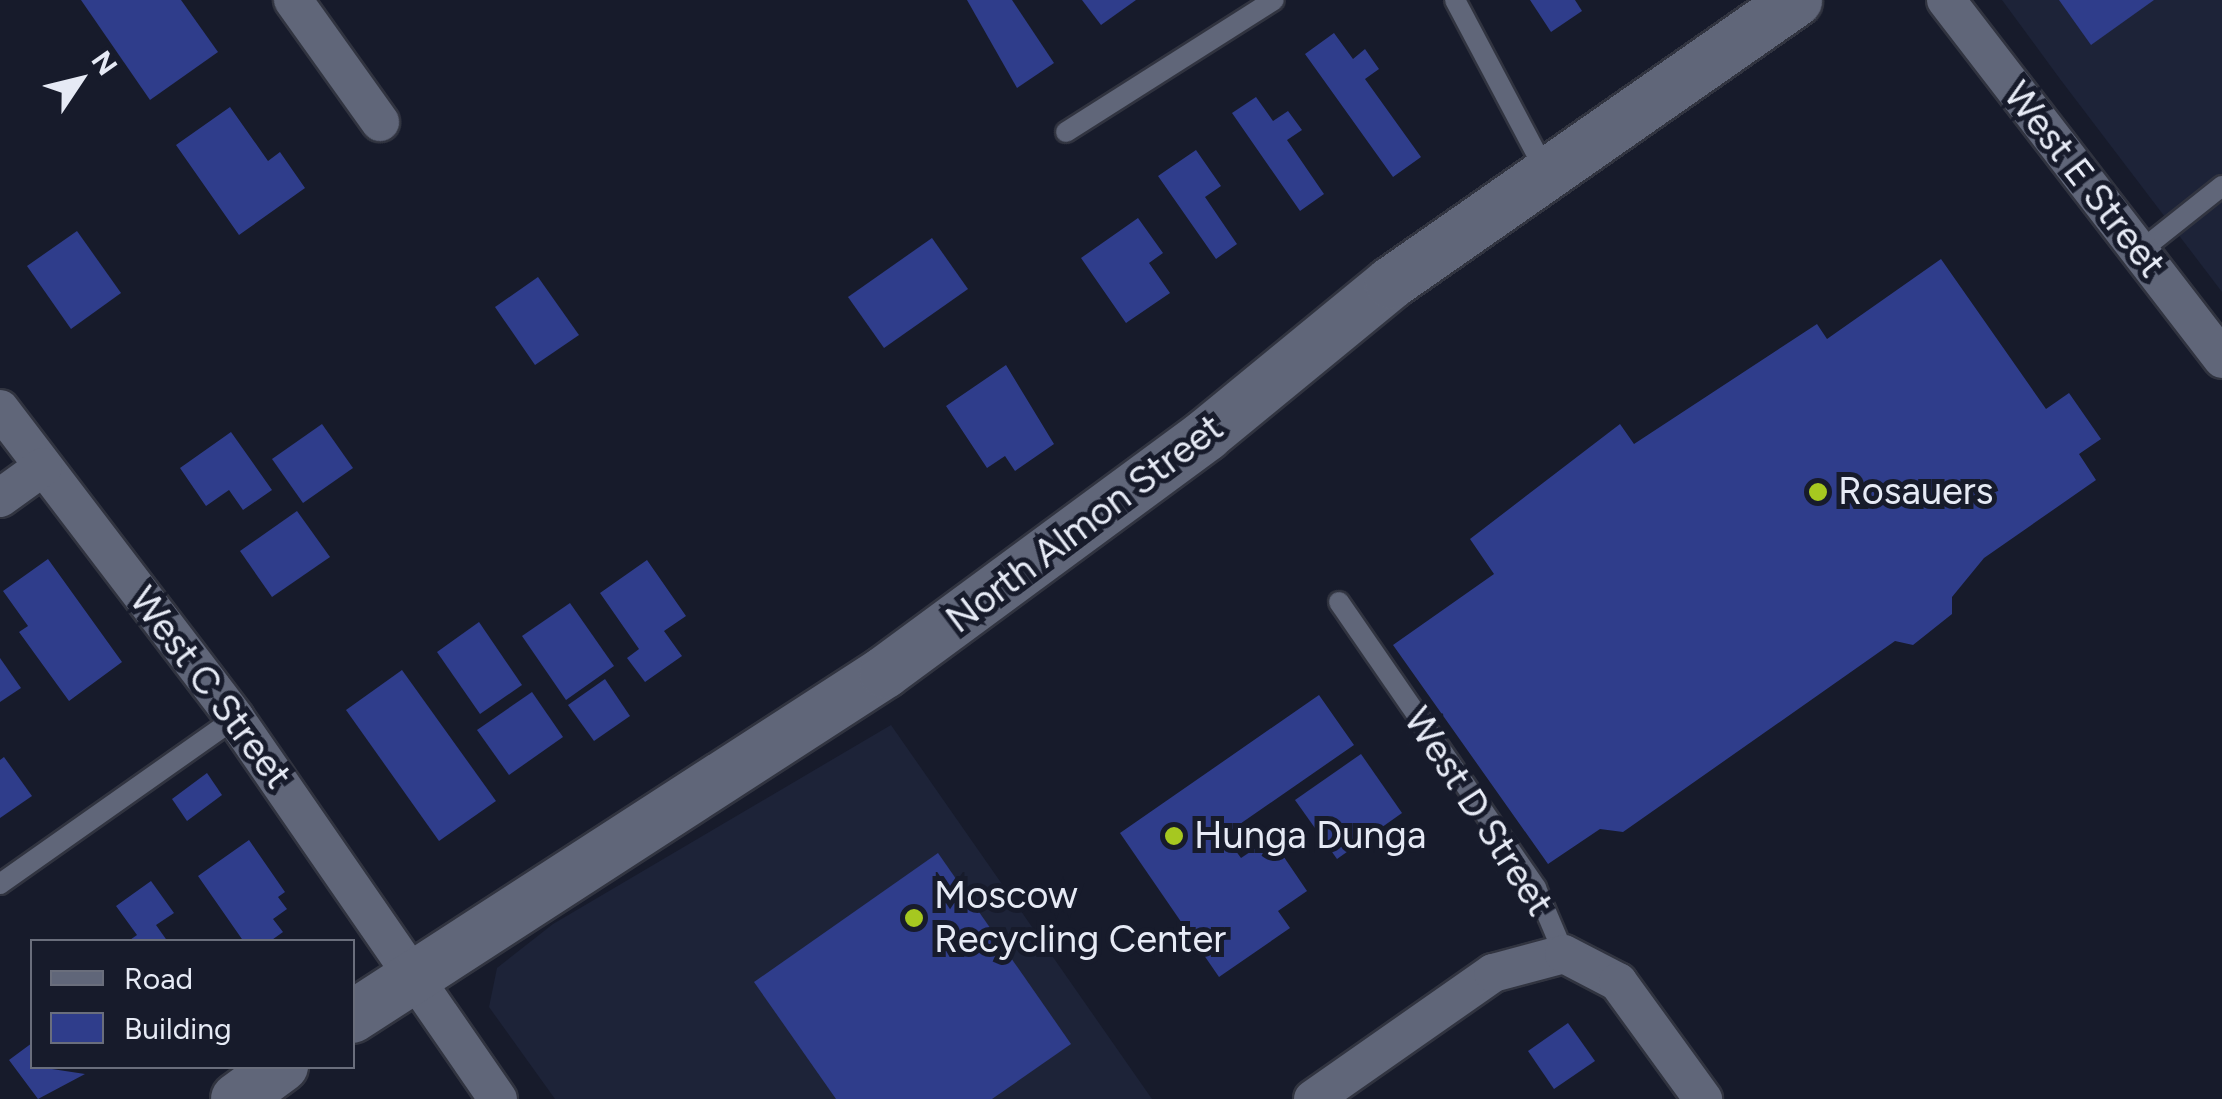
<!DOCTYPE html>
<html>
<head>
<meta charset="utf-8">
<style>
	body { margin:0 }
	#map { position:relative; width:2222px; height:1099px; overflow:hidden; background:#171b2b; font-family:Figtree,sans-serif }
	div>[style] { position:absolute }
	.built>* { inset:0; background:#1d2338 }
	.building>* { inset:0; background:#2f3d8b }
	.roads { filter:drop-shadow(2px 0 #313440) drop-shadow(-2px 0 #313440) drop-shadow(0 2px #313440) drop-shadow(0 -2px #313440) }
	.lane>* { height:20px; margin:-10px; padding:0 10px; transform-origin:10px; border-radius:10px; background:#606679 }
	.street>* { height:38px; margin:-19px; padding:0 19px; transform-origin:19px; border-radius:19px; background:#606679 }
	.secondary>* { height:52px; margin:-26px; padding:0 26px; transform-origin:26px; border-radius:26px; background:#606679 }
	.dots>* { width:28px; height:28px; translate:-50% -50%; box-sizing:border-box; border:5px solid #171b2b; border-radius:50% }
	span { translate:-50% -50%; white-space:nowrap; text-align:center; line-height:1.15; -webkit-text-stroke:10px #171b2b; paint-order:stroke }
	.street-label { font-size:38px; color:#e6eaf5 }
	.poi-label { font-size:38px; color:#e6eaf5 }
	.left { translate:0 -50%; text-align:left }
	.legend { position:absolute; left:30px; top:939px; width:325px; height:130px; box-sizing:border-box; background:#171b2b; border:2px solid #6a6e7c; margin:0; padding:12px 18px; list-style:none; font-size:30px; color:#e6eaf5 }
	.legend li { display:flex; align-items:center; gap:20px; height:50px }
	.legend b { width:50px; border:2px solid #6a6e7c }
	.north { position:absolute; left:30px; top:30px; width:100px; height:100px; -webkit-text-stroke:8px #171b2b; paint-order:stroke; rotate:55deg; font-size:28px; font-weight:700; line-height:40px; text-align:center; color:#e6eaf5 }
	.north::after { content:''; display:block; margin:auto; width:35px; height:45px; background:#e6eaf5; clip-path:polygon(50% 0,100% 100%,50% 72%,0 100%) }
</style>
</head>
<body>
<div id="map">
	<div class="built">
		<i style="clip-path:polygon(2002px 0,2222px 0,2222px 292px,2060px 79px)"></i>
		<i style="clip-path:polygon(891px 725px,1152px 1099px,555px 1099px,489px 1007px,497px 968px,553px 924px)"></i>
	</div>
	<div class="building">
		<i style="clip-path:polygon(81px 0,181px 0,218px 52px,150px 100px)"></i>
		<i style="clip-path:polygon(967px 0,1012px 0,1054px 63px,1017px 88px)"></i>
		<i style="clip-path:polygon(1082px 0,1136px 0,1101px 25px)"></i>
		<i style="clip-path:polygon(1530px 0,1575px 0,1582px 11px,1551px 32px)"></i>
		<i style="clip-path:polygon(2059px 0,2154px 0,2091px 45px)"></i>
		<i style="clip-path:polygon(1334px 33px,1353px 59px,1365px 49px,1379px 69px,1365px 79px,1421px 157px,1393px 177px,1305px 54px)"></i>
		<i style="clip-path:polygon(1256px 97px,1273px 121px,1288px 111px,1302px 130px,1287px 140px,1324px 194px,1300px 211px,1232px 113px)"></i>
		<i style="clip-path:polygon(230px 107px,268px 161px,280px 152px,305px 188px,239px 235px,176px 145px)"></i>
		<i style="clip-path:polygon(1196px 150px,1221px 186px,1205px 197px,1237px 244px,1216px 259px,1158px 176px)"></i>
		<i style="clip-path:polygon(1138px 218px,1163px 253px,1149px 263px,1170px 293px,1126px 323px,1081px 258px)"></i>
		<i style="clip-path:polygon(77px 231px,121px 293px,71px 329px,27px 266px)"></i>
		<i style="clip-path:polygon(932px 238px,968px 289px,884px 348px,848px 297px)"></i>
		<i style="clip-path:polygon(1941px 259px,2046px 409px,2069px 393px,2101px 439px,2079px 454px,2096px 480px,1984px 558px,1952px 597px,1952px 614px,1913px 645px,1895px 641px,1623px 832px,1600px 829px,1548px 864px,1393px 645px,1494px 574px,1470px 539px,1620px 424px,1634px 444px,1817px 324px,1827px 339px)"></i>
		<i style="clip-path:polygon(538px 277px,579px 335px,535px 365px,495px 307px)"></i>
		<i style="clip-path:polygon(1006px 365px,1054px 444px,1015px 471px,1005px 456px,987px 468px,946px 406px)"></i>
		<i style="clip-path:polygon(322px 424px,353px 468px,303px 503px,272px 459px)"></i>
		<i style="clip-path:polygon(231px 432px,272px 490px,243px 510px,229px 490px,206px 506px,180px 468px)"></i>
		<i style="clip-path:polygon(297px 511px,330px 557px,272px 597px,240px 551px)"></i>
		<i style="clip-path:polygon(48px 559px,122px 662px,69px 701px,19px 632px,28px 626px,3px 591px)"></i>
		<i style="clip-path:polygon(647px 560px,686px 616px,664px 631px,682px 656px,645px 682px,627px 658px,639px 649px,600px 593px)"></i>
		<i style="clip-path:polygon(570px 603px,614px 666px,566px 700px,522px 636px)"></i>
		<i style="clip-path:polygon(479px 622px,522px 685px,480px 714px,437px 652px)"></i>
		<i style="clip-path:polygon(0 658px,21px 688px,0 702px)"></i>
		<i style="clip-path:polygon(402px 670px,496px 801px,439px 841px,346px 710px)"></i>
		<i style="clip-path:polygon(605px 679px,630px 716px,594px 741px,568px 705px)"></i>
		<i style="clip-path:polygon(532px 692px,563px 737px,509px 775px,477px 730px)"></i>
		<i style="clip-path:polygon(1319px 695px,1354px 745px,1224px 835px,1241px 858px,1271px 838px,1307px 891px,1278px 911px,1290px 928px,1219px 977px,1120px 833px)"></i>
		<i style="clip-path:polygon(1361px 754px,1402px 813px,1337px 859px,1295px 800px)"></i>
		<i style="clip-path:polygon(4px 757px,32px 796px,0 818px,0 760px)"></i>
		<i style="clip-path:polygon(207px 773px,222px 795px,187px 821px,172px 799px)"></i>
		<i style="clip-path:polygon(249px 840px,285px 892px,278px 897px,287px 909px,273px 919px,283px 932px,269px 942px,244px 942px,198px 876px)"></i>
		<i style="clip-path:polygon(938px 853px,1071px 1044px,992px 1099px,836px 1099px,754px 982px)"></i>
		<i style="clip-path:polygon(151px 881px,174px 913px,156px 925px,168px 942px,127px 942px,137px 935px,116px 906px)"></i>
		<i style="clip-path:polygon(1568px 1023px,1595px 1061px,1554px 1089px,1528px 1051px)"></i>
		<i style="clip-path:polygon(32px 1043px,32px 1066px,85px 1074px,38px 1099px,9px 1060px)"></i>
	</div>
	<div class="roads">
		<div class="lane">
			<i style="left:1455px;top:0;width:195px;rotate:62.1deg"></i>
			<i style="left:1066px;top:132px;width:246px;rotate:-32.4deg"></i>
			<i style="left:2139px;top:252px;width:106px;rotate:-38.5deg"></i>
			<i style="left:1339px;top:602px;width:347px;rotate:55.4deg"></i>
			<i style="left:1536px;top:888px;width:72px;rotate:67deg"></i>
			<i style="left:0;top:884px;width:288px;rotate:-35.2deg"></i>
		</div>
		<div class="street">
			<i style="left:293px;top:0;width:150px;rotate:54.5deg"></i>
			<i style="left:1946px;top:0;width:453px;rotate:52.4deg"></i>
			<i style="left:0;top:409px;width:388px;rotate:52.7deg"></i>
			<i style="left:235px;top:718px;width:463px;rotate:55.4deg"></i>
			<i style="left:0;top:498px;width:53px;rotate:-35.8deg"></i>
			<i style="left:1313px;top:1099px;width:220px;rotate:-35deg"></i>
			<i style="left:1493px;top:973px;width:73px;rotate:-15deg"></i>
			<i style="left:1564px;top:954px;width:61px;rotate:27.4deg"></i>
			<i style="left:1618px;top:982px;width:145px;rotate:54deg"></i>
		</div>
		<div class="secondary">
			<i style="left:352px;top:1017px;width:635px;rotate:-32.91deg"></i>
			<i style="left:885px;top:672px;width:399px;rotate:-36.4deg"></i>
			<i style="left:1206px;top:435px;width:239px;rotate:-39.4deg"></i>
			<i style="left:1391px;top:283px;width:494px;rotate:-34.9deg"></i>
			<i style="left:237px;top:1099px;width:56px;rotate:-36.3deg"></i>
		</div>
	</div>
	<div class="dots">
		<i style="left:1818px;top:492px;background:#a6c820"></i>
		<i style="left:1174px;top:836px;background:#a6c820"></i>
		<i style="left:914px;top:918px;background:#a6c820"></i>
	</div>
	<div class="street-label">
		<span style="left:2084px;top:180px;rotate:52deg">West E Street</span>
		<span style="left:1085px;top:524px;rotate:-37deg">North Almon Street</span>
		<span style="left:210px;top:688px;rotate:53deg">West C Street</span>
		<span style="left:1478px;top:812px;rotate:57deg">West D Street</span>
	</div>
	<div class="poi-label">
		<span class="left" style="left:1838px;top:492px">Rosauers</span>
		<span class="left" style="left:1194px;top:836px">Hunga Dunga</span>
		<span class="left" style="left:934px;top:918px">Moscow<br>Recycling Center</span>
	</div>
	<ul class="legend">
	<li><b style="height:12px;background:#606679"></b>Road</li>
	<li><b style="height:28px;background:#2f3d8b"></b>Building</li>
	</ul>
	<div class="north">N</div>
</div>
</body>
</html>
